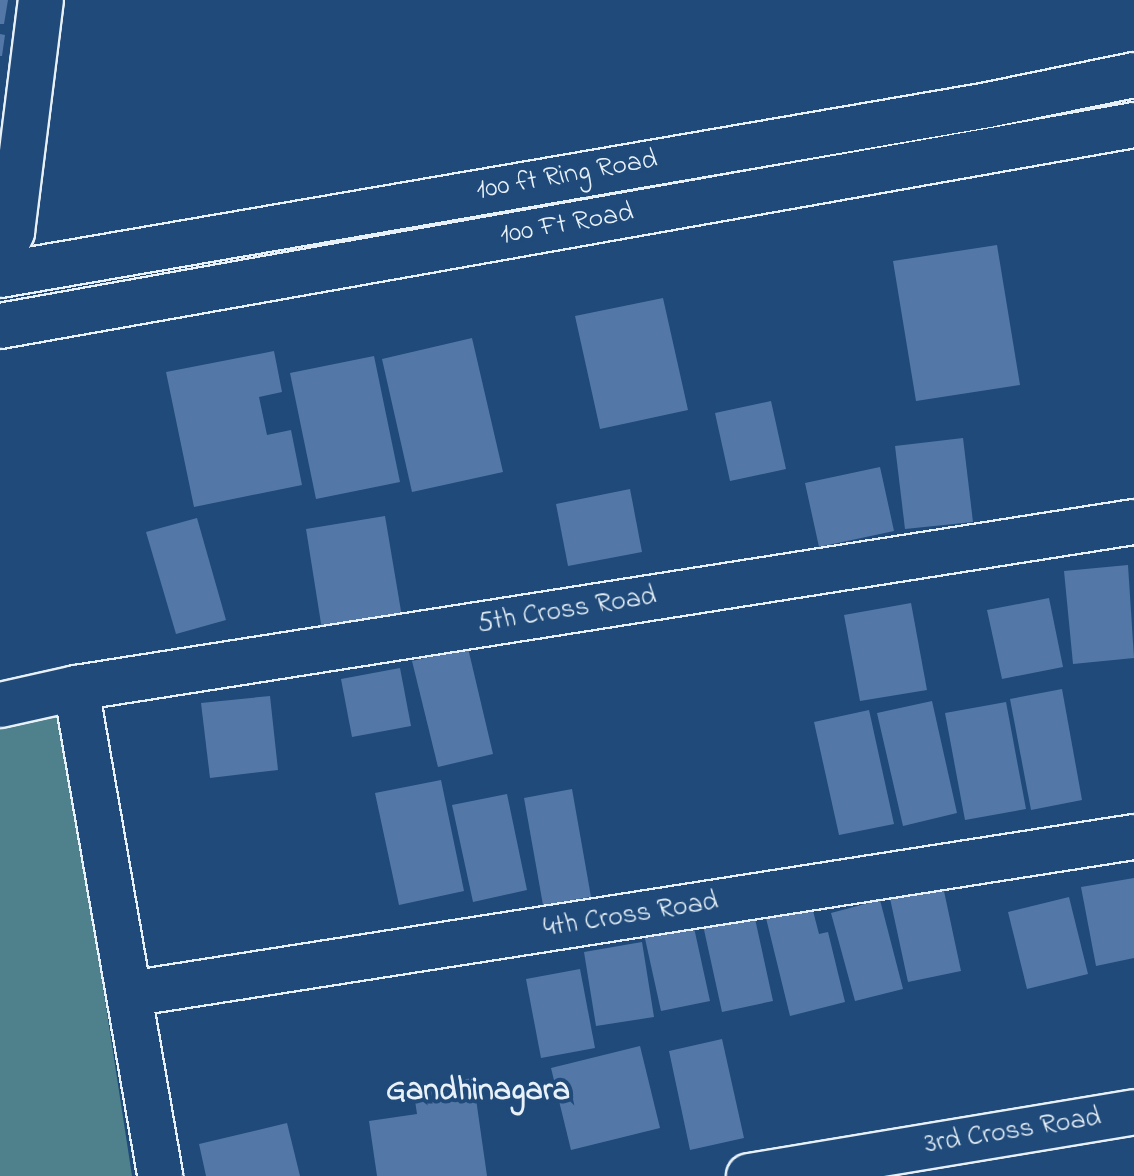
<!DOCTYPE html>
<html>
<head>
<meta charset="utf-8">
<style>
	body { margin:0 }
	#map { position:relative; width:1134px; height:1176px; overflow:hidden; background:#1f4a7a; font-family:"Indie Flower",sans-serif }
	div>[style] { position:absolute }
	.green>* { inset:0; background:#4f818d }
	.building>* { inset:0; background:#5378a7 }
	.roads { filter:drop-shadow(2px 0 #e8f1f8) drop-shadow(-2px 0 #e8f1f8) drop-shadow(0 2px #e8f1f8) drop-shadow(0 -2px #e8f1f8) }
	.minor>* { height:44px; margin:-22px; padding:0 22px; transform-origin:22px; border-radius:22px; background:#1f4a7a }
	.major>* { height:44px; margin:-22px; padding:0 22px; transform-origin:22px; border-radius:22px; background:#1f4a7a }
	span { translate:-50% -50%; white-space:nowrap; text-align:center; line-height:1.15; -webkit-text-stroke:8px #1f4a7a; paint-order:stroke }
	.street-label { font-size:28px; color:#e8f1f8 }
	.quarter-label { font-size:32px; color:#e8f1f8; font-weight:700 }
</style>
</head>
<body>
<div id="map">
	<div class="green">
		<i style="clip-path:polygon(57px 686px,132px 1176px,0 1176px,0 702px)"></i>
	</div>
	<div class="building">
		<i style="clip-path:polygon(0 0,8px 0,4px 24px,0 24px)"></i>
		<i style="clip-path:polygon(0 34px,5px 35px,2px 56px,0 56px)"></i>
		<i style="clip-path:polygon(997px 245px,1020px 385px,916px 401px,893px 261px)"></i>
		<i style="clip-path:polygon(663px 298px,688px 410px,600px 429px,575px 316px)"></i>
		<i style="clip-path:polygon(472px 338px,503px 472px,412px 492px,382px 359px)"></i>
		<i style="clip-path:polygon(274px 351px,282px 392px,259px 397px,267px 435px,291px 430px,302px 485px,194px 507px,166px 372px)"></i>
		<i style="clip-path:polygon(374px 356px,400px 482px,316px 499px,290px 373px)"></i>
		<i style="clip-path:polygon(771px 401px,786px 469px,730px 481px,715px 413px)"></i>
		<i style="clip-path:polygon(963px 438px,973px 522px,905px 529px,895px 446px)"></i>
		<i style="clip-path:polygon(880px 467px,894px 531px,819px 547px,805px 483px)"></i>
		<i style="clip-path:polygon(630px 489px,642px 552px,568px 566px,556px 504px)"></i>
		<i style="clip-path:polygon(385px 516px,403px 623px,323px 636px,306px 529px)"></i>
		<i style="clip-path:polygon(197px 518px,226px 620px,176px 634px,146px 532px)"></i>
		<i style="clip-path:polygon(1128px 565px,1134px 658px,1073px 664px,1064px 571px)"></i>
		<i style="clip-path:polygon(1049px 598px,1063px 667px,1002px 679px,987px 610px)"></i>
		<i style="clip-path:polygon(911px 603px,927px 690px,860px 701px,844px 615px)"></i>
		<i style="clip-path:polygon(468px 648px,493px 754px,438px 767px,412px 661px)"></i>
		<i style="clip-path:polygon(400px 668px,411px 726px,352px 737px,341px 679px)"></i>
		<i style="clip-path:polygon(1062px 689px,1082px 800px,1031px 810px,1010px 699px)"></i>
		<i style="clip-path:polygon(270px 696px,278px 770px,210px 778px,201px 703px)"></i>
		<i style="clip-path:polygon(932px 701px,957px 813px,903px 826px,877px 713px)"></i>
		<i style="clip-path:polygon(1006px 702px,1026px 809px,965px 820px,945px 713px)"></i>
		<i style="clip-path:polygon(869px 710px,894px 824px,839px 835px,814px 722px)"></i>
		<i style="clip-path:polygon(441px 780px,464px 891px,399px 905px,375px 793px)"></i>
		<i style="clip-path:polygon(572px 789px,591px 897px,543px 905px,524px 798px)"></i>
		<i style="clip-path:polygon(507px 794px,527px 890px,473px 902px,452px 805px)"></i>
		<i style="clip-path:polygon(941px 877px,961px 971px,908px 982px,888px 889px)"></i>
		<i style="clip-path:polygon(1134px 878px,1134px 958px,1096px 966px,1081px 887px)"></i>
		<i style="clip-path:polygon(1069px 897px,1088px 974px,1027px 989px,1008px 912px)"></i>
		<i style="clip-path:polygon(880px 900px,903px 989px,855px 1001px,831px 913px)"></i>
		<i style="clip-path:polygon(812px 907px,819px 934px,828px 932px,845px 1002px,790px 1016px,766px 918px)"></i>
		<i style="clip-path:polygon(754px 914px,773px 1001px,722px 1012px,703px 925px)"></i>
		<i style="clip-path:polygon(693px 923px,710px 1001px,661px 1011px,644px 934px)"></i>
		<i style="clip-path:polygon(642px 942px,654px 1017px,596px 1026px,584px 952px)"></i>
		<i style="clip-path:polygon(580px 969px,595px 1048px,541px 1058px,526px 979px)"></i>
		<i style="clip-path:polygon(722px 1039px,744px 1138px,690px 1150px,669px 1051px)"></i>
		<i style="clip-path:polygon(640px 1046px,660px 1128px,571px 1150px,551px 1068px)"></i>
		<i style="clip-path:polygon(473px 1078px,487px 1176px,377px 1176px,369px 1121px,417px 1114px,413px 1087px)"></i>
		<i style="clip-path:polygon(287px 1123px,300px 1176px,206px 1176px,199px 1144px)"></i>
	</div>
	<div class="roads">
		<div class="minor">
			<i style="left:0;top:259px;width:30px;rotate:-66deg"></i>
			<i style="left:12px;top:232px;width:234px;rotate:-82.9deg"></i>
			<i style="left:76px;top:688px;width:495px;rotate:80.2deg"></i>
			<i style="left:0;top:705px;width:78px;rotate:-12.6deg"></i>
			<i style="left:76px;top:688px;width:1071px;rotate:-8.92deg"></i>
			<i style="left:129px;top:994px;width:1017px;rotate:-8.88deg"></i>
			<i style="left:749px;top:1176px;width:390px;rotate:-9.4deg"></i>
		</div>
		<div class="major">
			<i style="left:0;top:275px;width:1003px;rotate:-9.76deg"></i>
			<i style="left:988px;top:105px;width:149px;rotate:-11.6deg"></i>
			<i style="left:0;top:326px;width:1152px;rotate:-10.05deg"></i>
		</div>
	</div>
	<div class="street-label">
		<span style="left:567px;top:176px;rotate:-10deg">100 ft Ring Road</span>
		<span style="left:567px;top:225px;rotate:-10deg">100 Ft Road</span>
		<span style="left:567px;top:611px;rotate:-9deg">5th Cross Road</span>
		<span style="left:631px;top:916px;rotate:-9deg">4th Cross Road</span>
		<span style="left:1013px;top:1132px;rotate:-9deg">3rd Cross Road</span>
	</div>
	<div class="quarter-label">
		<span style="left:478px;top:1092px">Gandhinagara</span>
	</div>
</div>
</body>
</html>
